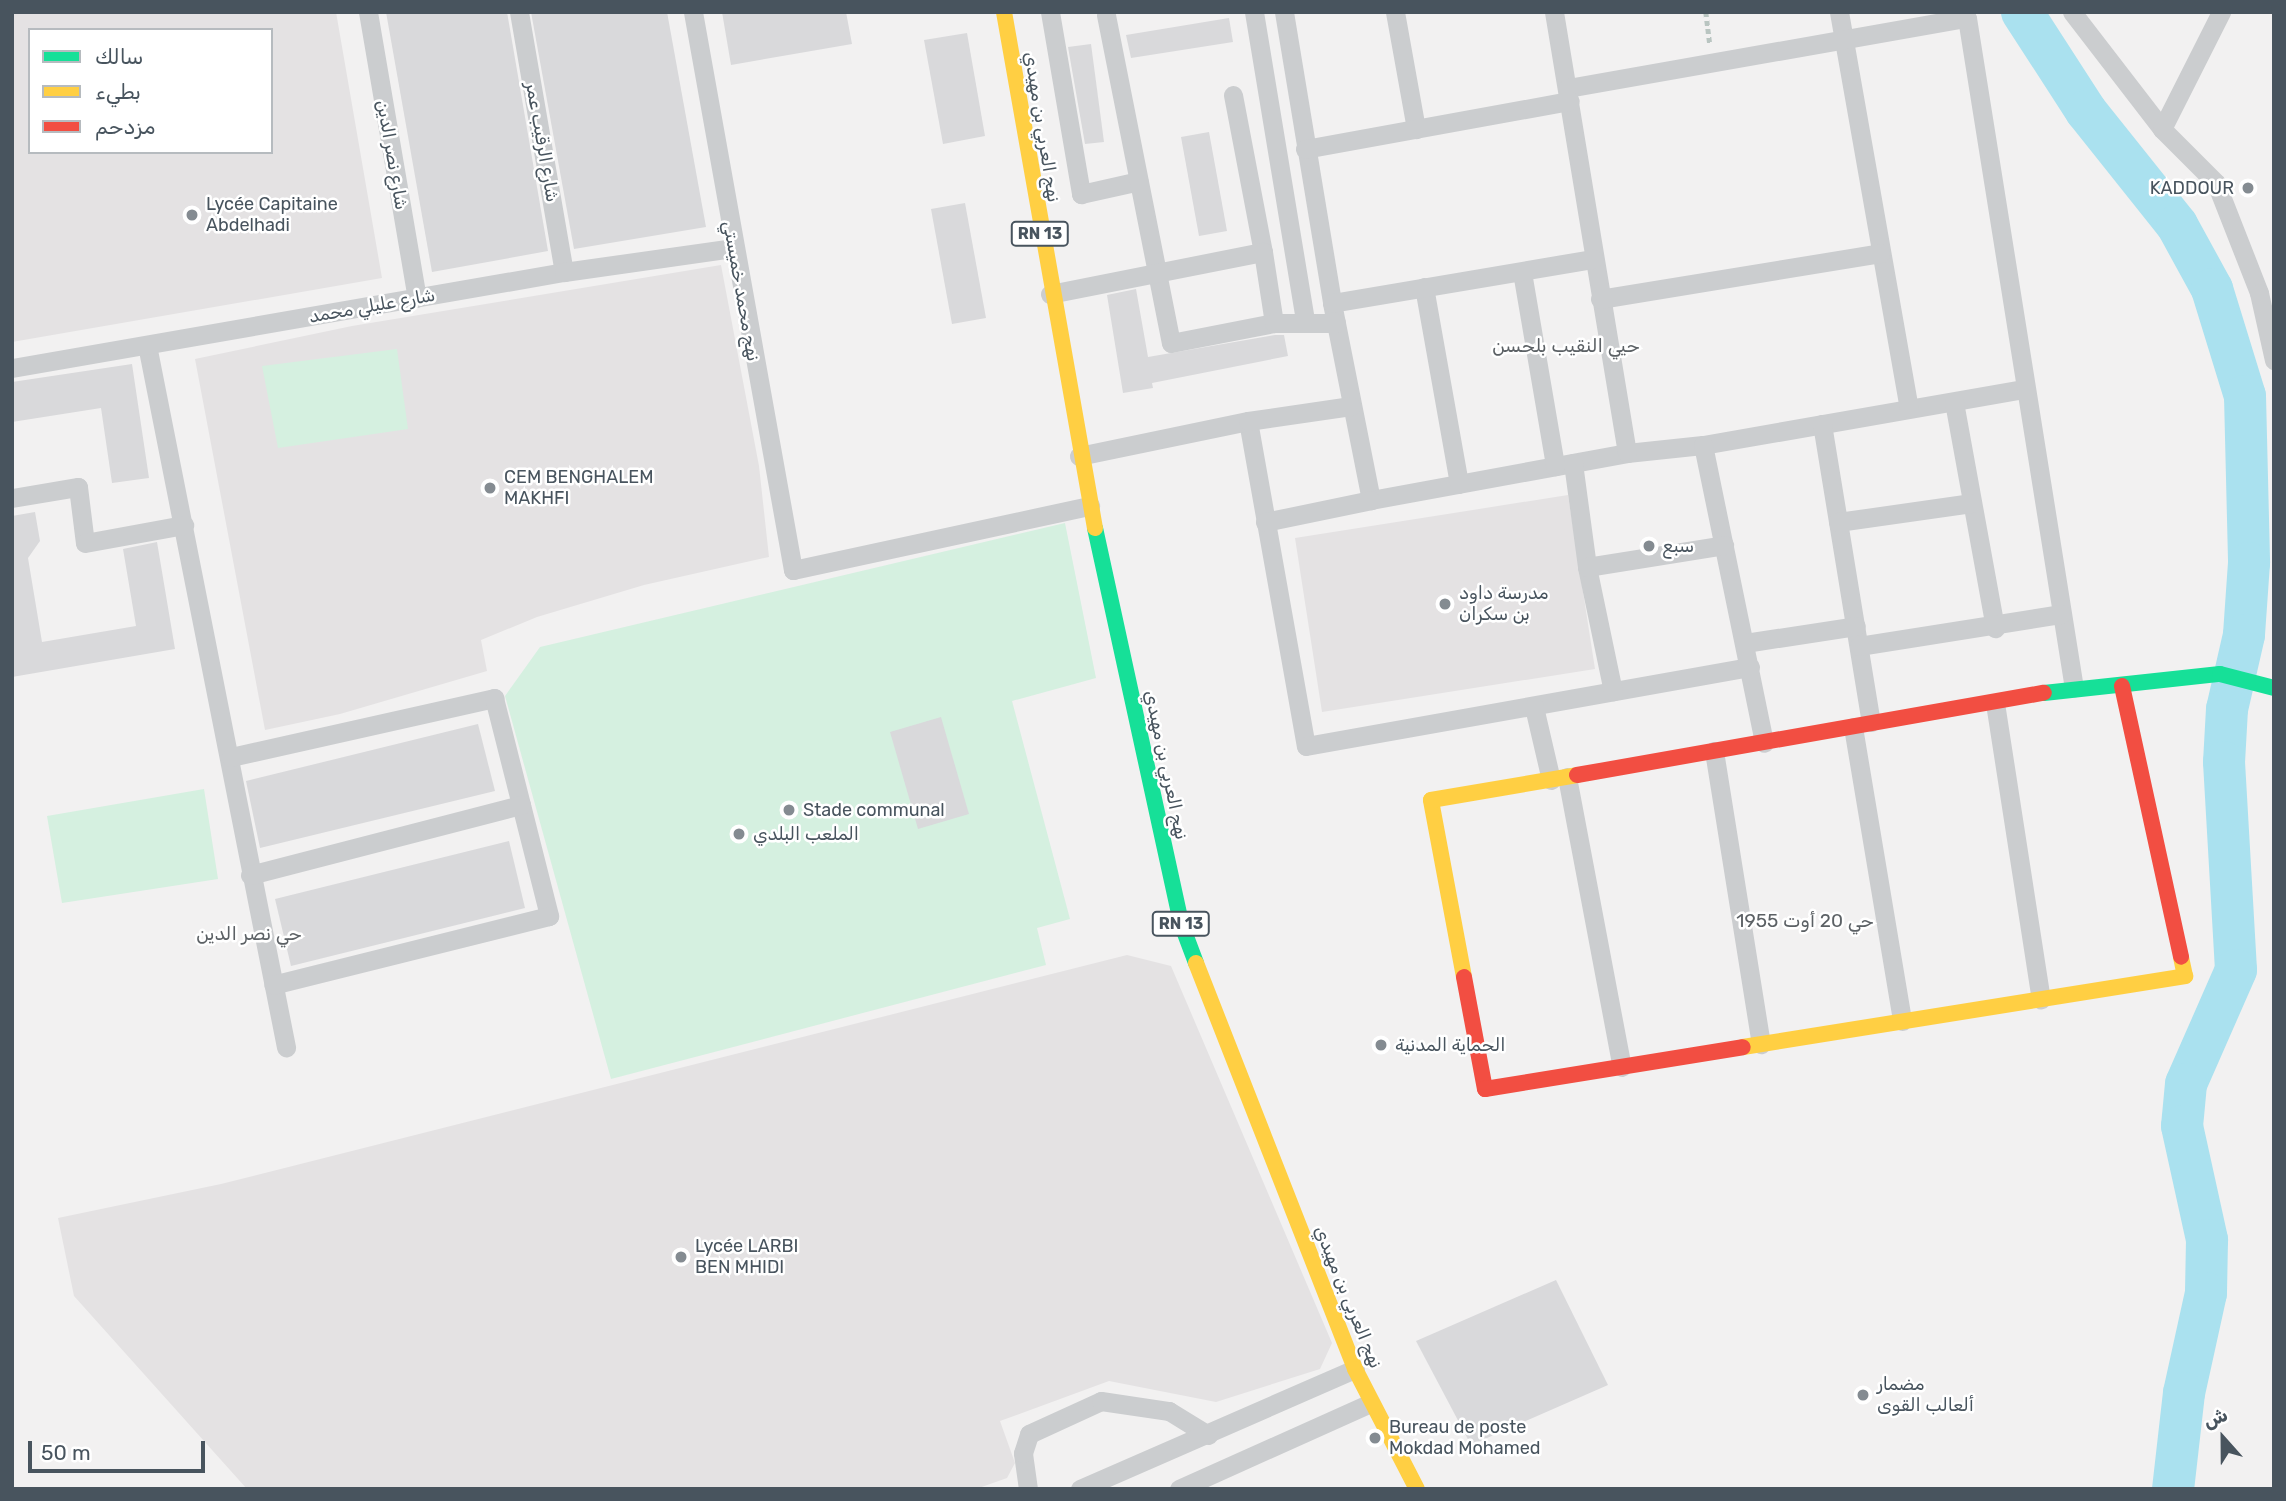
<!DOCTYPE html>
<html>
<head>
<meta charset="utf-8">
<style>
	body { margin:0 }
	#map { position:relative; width:2286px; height:1501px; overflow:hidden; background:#f2f1f1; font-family:Rubik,"Noto Naskh Arabic",sans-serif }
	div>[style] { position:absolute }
	.education>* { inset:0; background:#e4e2e3 }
	.green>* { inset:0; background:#d5f0e0 }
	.river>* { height:42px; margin:-21px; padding:0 21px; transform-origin:21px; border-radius:21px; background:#aae1ef }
	.building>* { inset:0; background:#d9d9db }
	.path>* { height:4.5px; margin-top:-2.25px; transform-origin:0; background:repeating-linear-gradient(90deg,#b9c5c1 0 5px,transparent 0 8.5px) }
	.street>* { height:19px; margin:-9.5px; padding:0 9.5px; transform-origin:9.5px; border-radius:9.5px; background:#cbcdcf }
	.fast>* { height:16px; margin:-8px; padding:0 8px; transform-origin:8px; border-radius:8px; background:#16e098 }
	.slow>* { height:16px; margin:-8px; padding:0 8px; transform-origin:8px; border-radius:8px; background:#ffcf43 }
	.jam>* { height:16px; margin:-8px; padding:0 8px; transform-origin:8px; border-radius:8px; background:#f24e42 }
	.dots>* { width:19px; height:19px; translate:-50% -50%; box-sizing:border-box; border:4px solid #fff; border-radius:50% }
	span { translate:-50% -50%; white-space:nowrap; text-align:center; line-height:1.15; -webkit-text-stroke:5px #fff; paint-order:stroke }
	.shield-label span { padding:2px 5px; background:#fff; border:2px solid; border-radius:5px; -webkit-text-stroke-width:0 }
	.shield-label { font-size:16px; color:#48545e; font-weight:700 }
	.street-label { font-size:18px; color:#48545e }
	.poi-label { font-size:18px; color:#48545e }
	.right { translate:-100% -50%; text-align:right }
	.left { translate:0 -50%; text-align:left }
	.neighbourhood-label { font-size:19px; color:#5c6165 }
	.frame { position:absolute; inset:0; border:14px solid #48545e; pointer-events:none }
	.legend { position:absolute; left:28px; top:28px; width:245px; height:126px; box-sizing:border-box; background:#fff; border:2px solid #b6bbbf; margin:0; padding:9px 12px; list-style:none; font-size:21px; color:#48545e }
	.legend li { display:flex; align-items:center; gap:14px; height:35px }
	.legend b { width:35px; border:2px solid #b6bbbf }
	.north { position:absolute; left:2188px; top:1403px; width:70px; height:70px; -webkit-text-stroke:5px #fff; paint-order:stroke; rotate:339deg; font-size:19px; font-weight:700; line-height:28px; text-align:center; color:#48545e }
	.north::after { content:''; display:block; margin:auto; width:24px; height:32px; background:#48545e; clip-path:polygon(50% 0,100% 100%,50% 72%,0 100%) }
	.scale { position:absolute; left:28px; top:1441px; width:177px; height:32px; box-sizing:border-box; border:4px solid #48545e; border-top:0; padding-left:9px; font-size:21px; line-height:24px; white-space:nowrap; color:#48545e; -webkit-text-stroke:5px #fff; paint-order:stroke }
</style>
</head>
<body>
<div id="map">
	<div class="education">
		<i style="clip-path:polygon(evenodd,12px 12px,336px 12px,382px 278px,12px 342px,12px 12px,30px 30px,271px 30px,271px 152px,30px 152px,30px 30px)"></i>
		<i style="clip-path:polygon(721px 265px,759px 466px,769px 557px,644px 585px,537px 617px,481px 640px,487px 671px,340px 714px,265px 730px,195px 359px,352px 326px)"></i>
		<i style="clip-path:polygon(1568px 495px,1595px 669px,1322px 712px,1295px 538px)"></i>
		<i style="clip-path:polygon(1127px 955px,1171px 966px,1332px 1343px,1320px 1369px,1216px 1402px,1109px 1381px,1000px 1421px,1015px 1463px,1007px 1478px,976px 1489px,247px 1489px,74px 1296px,58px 1218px,221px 1184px)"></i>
	</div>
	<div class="green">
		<i style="clip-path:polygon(397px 349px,408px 429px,278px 448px,262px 366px)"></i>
		<i style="clip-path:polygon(1065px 523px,1096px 678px,1012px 701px,1070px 919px,1037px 928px,1046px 965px,611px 1079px,505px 696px,540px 647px)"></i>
		<i style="clip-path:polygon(204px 789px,218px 879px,62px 903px,47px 816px)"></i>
	</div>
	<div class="river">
		<i style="left:2022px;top:12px;width:118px;rotate:57.1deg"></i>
		<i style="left:2086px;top:111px;width:146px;rotate:51.4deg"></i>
		<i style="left:2177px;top:225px;width:73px;rotate:61.3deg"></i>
		<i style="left:2212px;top:289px;width:112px;rotate:72.9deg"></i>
		<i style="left:2245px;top:396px;width:167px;rotate:88.6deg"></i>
		<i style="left:2249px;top:563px;width:72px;rotate:94deg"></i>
		<i style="left:2244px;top:635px;width:76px;rotate:102.9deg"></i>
		<i style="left:2227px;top:709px;width:53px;rotate:93.2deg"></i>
		<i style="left:2224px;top:762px;width:208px;rotate:86.7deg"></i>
		<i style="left:2236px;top:970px;width:124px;rotate:113.7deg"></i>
		<i style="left:2186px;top:1084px;width:42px;rotate:95.4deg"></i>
		<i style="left:2182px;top:1126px;width:117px;rotate:77.6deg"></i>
		<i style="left:2207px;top:1240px;width:53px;rotate:91.1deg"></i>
		<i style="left:2206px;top:1293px;width:102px;rotate:102.4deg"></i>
		<i style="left:2184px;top:1393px;width:97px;rotate:96.5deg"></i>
	</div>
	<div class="building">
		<i style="clip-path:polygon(386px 12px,507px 12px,548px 251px,432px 272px)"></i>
		<i style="clip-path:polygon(531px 12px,667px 12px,706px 227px,574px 249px)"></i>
		<i style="clip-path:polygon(722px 12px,846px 12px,852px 44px,731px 65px)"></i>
		<i style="clip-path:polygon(1229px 18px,1233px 42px,1131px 58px,1126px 35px)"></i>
		<i style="clip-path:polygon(967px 33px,985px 136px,943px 144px,924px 40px)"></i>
		<i style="clip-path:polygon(1091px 44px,1104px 142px,1085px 144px,1068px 47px)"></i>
		<i style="clip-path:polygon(1209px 132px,1227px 231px,1199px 236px,1181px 137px)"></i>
		<i style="clip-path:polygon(965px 203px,986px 318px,952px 324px,931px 209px)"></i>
		<i style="clip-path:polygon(1136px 289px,1148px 357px,1275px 335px,1284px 335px,1288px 356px,1152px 383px,1153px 388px,1123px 393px,1107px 295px)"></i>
		<i style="clip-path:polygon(132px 364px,149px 478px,112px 483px,101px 408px,12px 422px,12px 382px)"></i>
		<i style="clip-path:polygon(35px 512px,40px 541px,28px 558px,42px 642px,136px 626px,123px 549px,157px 542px,175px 649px,12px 677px,12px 516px)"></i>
		<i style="clip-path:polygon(941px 717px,969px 814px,918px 829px,890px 732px)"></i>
		<i style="clip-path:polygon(478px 724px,495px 791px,260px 848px,246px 781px)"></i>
		<i style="clip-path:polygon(509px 841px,525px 908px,291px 966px,275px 899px)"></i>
		<i style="clip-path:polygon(1556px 1280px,1608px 1385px,1471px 1445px,1416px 1341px)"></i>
	</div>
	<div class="path">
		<i style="left:1706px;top:12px;width:31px;rotate:83deg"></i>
	</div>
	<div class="street">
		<i style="left:368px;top:12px;width:290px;rotate:80.3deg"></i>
		<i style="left:519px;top:12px;width:264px;rotate:80.2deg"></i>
		<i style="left:693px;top:12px;width:567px;rotate:79.84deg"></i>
		<i style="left:793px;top:570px;width:304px;rotate:-12.2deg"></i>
		<i style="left:1050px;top:12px;width:185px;rotate:80.3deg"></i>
		<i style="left:1081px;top:194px;width:59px;rotate:-12.6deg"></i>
		<i style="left:1254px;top:12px;width:313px;rotate:80.6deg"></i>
		<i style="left:1284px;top:12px;width:295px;rotate:80.6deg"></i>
		<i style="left:1332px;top:303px;width:201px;rotate:78.8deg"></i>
		<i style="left:1371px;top:500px;width:260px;rotate:-10.4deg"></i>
		<i style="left:1627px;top:453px;width:76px;rotate:-6deg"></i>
		<i style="left:1703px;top:445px;width:326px;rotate:-9.9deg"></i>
		<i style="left:1395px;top:12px;width:119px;rotate:79.8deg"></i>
		<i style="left:1554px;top:12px;width:447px;rotate:80.6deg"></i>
		<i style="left:1839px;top:12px;width:402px;rotate:80deg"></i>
		<i style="left:2072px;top:12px;width:148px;rotate:52.4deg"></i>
		<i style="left:2162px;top:129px;width:76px;rotate:45deg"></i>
		<i style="left:2216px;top:183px;width:118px;rotate:68.6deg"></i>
		<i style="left:2259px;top:293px;width:69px;rotate:77.4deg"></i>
		<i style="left:1106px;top:15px;width:334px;rotate:78.8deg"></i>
		<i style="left:1171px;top:343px;width:105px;rotate:-11deg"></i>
		<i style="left:1568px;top:88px;width:405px;rotate:-10deg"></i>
		<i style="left:1967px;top:18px;width:678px;rotate:80.93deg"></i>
		<i style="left:1233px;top:95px;width:160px;rotate:79.2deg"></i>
		<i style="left:2162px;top:129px;width:131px;rotate:-63.2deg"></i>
		<i style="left:1305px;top:149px;width:269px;rotate:-10.3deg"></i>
		<i style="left:1522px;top:272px;width:197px;rotate:80.3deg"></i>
		<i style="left:1424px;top:287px;width:200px;rotate:79.9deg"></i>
		<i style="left:1050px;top:294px;width:217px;rotate:-11.2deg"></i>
		<i style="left:1263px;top:252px;width:72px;rotate:81.2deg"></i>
		<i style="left:1274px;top:323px;width:62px"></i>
		<i style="left:1600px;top:299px;width:284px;rotate:-9.3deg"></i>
		<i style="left:1332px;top:303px;width:265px;rotate:-9.6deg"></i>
		<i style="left:147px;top:345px;width:716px;rotate:78.8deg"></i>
		<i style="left:12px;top:368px;width:560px;rotate:-9.87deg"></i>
		<i style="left:564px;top:272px;width:170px;rotate:-8.1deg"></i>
		<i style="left:1954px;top:402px;width:230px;rotate:79.7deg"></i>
		<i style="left:1248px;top:421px;width:330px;rotate:79.9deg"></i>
		<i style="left:1306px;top:746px;width:451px;rotate:-10.1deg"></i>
		<i style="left:1822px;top:424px;width:302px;rotate:80.7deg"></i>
		<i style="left:1703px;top:445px;width:304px;rotate:78.4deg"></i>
		<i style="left:1079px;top:456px;width:173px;rotate:-11.7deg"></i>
		<i style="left:1248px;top:421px;width:104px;rotate:-8.3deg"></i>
		<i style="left:1573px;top:463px;width:105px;rotate:82.3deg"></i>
		<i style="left:1587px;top:567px;width:127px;rotate:78.2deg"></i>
		<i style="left:12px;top:498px;width:67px;rotate:-9.5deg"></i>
		<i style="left:78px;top:487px;width:56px;rotate:82.9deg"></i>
		<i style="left:85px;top:543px;width:101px;rotate:-10.3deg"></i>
		<i style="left:1265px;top:522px;width:108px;rotate:-11.7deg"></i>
		<i style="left:1838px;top:522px;width:135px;rotate:-8.1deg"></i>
		<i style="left:1587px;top:567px;width:139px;rotate:-9.1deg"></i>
		<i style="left:1745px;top:643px;width:112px;rotate:-8.7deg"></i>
		<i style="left:1859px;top:646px;width:205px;rotate:-9deg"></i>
		<i style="left:1995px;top:703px;width:300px;rotate:81.2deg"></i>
		<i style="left:1534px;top:707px;width:75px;rotate:76.9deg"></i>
		<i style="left:1853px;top:727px;width:298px;rotate:80.5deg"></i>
		<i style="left:1714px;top:751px;width:297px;rotate:80.9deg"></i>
		<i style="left:231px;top:757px;width:270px;rotate:-12.6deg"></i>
		<i style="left:494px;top:698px;width:225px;rotate:75.8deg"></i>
		<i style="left:549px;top:916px;width:284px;rotate:166deg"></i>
		<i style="left:1567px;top:777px;width:295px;rotate:79.3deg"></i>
		<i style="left:250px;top:875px;width:280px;rotate:-14.5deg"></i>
		<i style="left:1028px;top:1489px;width:36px;rotate:-98deg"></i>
		<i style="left:1023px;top:1453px;width:20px;rotate:-72deg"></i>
		<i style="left:1029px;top:1434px;width:79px;rotate:-24.6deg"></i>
		<i style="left:1101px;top:1401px;width:69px;rotate:8.4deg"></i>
		<i style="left:1169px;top:1411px;width:46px;rotate:31.6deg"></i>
		<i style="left:1080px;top:1489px;width:300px;rotate:-23.6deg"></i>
		<i style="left:1179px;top:1489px;width:209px;rotate:-24.2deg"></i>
	</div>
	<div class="fast">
		<i style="left:1095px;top:528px;width:404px;rotate:77.7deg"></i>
		<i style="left:1181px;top:923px;width:43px;rotate:69.4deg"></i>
		<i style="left:2044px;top:693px;width:177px;rotate:-6.2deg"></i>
		<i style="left:2220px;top:674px;width:56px;rotate:14.5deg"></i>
	</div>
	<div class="slow">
		<i style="left:1004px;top:12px;width:524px;rotate:80deg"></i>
		<i style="left:1196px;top:963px;width:436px;rotate:68.6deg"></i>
		<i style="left:1355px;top:1369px;width:135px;rotate:62.7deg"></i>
		<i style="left:1464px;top:977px;width:180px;rotate:-100.6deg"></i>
		<i style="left:1431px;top:800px;width:148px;rotate:-9.7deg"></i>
		<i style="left:1743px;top:1047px;width:448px;rotate:-9.1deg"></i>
		<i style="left:2185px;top:976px;width:19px;rotate:-102deg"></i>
	</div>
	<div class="jam">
		<i style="left:2122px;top:686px;width:277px;rotate:77.7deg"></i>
		<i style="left:1577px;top:775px;width:474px;rotate:-10deg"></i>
		<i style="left:1464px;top:977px;width:114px;rotate:79.4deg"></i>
		<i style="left:1485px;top:1089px;width:261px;rotate:-9.2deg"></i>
	</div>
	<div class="dots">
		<i style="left:2248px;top:188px;background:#848b91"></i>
		<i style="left:192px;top:215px;background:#848b91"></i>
		<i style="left:490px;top:488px;background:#848b91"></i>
		<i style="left:1649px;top:546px;background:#848b91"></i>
		<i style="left:1445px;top:604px;background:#848b91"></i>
		<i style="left:789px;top:810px;background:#848b91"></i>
		<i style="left:739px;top:834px;background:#848b91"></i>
		<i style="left:1381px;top:1045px;background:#848b91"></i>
		<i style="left:681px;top:1257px;background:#848b91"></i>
		<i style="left:1863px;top:1395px;background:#848b91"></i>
		<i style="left:1375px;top:1438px;background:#848b91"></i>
	</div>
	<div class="shield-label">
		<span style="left:1040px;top:234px">RN 13</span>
		<span style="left:1181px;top:924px">RN 13</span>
	</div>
	<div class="street-label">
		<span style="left:1042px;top:127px;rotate:81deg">نهج العربي بن مهيدي</span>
		<span style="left:542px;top:142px;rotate:80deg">شارع الرقيب عمر</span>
		<span style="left:392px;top:155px;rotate:80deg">شارع نصر الدين</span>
		<span style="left:741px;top:291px;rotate:80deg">نهج محمد خميستي</span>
		<span style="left:372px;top:306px;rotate:-10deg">شارع عليلي محمد</span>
		<span style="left:1166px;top:765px;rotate:78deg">نهج العربي بن مهيدي</span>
		<span style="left:1348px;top:1297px;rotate:68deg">نهج العربي بن مهيدي</span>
	</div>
	<div class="poi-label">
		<span class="right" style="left:2234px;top:188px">KADDOUR</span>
		<span class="left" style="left:206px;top:215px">Lycée Capitaine<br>Abdelhadi</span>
		<span class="left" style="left:504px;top:488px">CEM BENGHALEM<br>MAKHFI</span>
		<span class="left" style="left:1663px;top:546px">سبع</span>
		<span class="left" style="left:1459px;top:604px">مدرسة داود<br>بن سكران</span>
		<span class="left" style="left:803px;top:810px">Stade communal</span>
		<span class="left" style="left:753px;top:834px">الملعب البلدي</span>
		<span class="left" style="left:1395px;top:1045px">الحماية المدنية</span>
		<span class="left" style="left:695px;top:1257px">Lycée LARBI<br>BEN MHIDI</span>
		<span class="left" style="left:1877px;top:1395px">مضمار<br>ألعالب القوى</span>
		<span class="left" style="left:1389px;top:1438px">Bureau de poste<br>Mokdad Mohamed</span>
	</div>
	<div class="neighbourhood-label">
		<span style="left:1566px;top:346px">حيي النقيب بلحسن</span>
		<span style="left:1805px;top:921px">حي 20 أوت 1955</span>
		<span style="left:249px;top:934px">حي نصر الدين</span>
	</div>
	<div class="frame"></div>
	<ul class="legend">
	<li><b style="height:9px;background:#16e098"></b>سالك</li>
	<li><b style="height:9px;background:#ffcf43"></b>بطيء</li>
	<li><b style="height:9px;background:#f24e42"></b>مزدحم</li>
	</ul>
	<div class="north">ش</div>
	<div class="scale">50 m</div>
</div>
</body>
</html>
